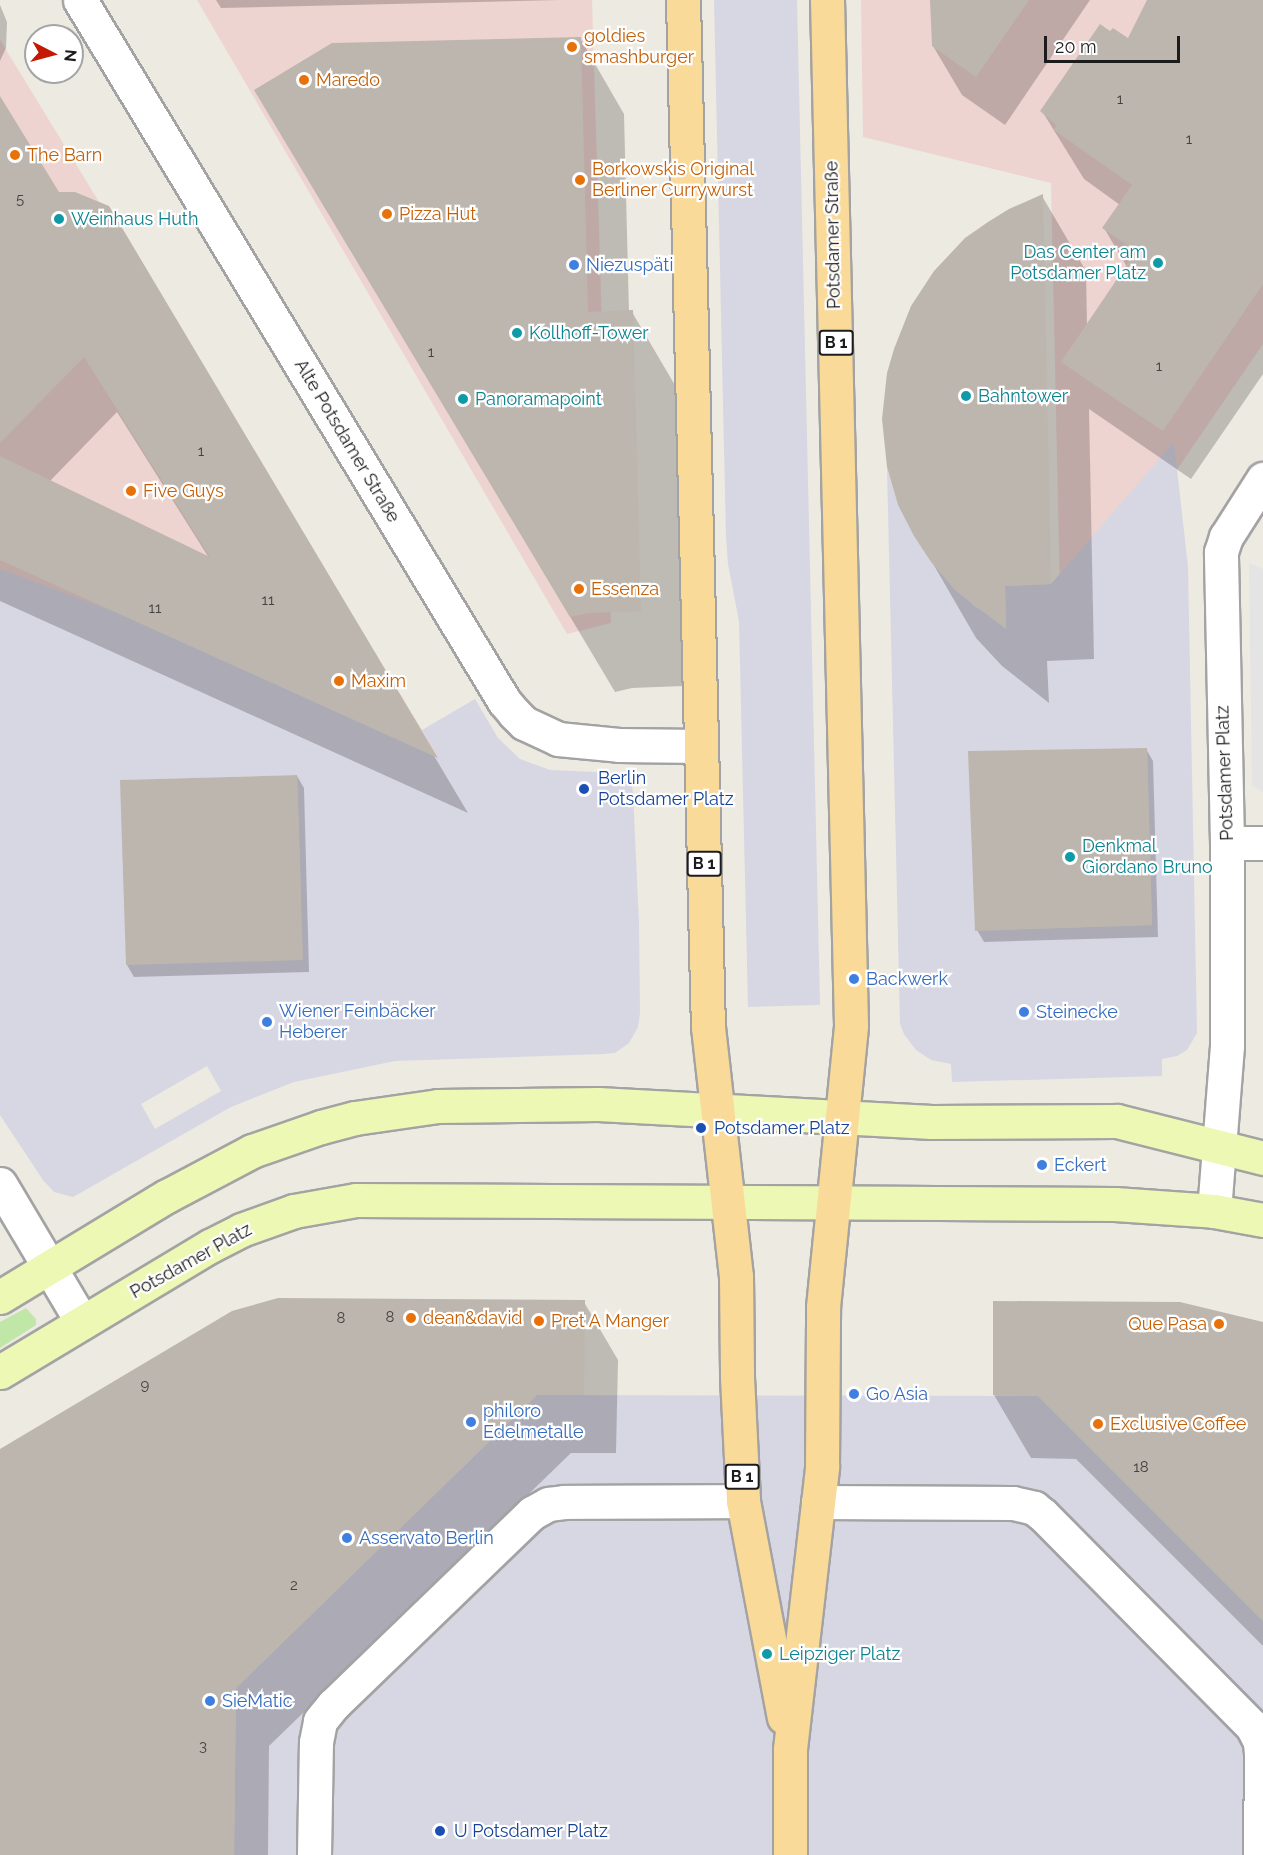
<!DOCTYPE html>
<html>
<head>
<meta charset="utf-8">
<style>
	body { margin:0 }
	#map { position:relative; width:1263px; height:1855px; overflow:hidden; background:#edeae1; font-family:Raleway,sans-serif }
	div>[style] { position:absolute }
	.commercial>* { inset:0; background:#eed4d0 }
	.grass>* { inset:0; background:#c0e7a7 }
	.parking>* { inset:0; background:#e4e4e4 }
	.plaza>* { inset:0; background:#d7d6e3 }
	.shadow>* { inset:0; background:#0003 }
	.building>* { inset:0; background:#bdb6ae }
	.roads { filter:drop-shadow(2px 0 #a3a3a3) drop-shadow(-2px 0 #a3a3a3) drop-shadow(0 2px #a3a3a3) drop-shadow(0 -2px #a3a3a3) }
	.street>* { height:33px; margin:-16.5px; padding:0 16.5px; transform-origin:16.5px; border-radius:16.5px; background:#fff }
	.secondary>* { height:33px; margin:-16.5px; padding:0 16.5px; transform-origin:16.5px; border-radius:16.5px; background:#edf8b4 }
	.primary>* { height:33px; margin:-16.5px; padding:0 16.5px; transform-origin:16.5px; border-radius:16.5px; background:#fada99 }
	.dots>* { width:16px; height:16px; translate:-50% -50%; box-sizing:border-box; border:3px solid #fff; border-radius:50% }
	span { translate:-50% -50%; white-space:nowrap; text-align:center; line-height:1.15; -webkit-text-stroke:4.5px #fff; paint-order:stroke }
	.number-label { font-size:15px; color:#444240 }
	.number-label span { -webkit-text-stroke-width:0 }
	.shield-label span { padding:2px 4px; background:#fff; border:2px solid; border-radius:4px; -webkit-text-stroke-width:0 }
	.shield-label { font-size:16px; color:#1c1c1c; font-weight:700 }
	.food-label { font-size:18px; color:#c56008 }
	.left { translate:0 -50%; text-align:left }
	.right { translate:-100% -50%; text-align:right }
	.culture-label { font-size:18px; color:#0d838f }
	.street-label { font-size:18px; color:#1c1c1c }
	.shop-label { font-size:18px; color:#366cbe }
	.transit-label { font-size:18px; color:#164399 }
	.north { position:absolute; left:24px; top:24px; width:60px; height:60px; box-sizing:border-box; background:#fff; border:2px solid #a4a4a4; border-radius:50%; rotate:96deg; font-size:16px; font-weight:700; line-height:24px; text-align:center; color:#1c1c1c }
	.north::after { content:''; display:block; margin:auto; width:21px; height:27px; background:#c41803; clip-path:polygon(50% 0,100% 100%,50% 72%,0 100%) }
	.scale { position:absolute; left:1044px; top:36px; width:136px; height:27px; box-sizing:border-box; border:3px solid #1c1c1c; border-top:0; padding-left:8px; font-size:18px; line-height:21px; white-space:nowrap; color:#1c1c1c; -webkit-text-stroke:4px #fff; paint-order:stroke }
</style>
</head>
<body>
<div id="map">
	<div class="commercial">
		<i style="clip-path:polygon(197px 0,592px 0,611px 623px,567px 634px)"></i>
		<i style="clip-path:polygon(861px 0,1263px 0,1263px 344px,1061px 639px,1051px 183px,863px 137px)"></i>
		<i style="clip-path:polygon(0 40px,422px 730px,441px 759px,0 569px)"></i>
	</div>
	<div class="grass">
		<i style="clip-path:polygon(26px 1308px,36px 1319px,36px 1325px,0 1348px,0 1322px)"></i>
	</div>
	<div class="parking">
		<i style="clip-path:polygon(1249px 563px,1263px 569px,1263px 792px,1252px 786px)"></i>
	</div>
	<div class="plaza">
		<i style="clip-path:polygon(714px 0,797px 0,820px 1005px,748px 1007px,739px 621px,728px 564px,726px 537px)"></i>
		<i style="clip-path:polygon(evenodd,1174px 442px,1188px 567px,1197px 1033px,1187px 1050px,1177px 1056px,1162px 1059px,1162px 1076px,952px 1082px,951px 1064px,931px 1060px,916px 1050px,904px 1034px,900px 1024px,887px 467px,898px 505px,931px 562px,973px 605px,1006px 626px,1005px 586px,1051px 584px,1174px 442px,1147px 748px,1152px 925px,992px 930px,1147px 748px)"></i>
		<i style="clip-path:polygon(evenodd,0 569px,158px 628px,439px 758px,422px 730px,475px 699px,498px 738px,520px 759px,550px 770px,619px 773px,625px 777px,632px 787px,633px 793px,639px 923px,640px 1013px,638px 1027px,629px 1043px,615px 1053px,603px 1054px,395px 1061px,294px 1082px,231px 1107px,73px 1197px,54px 1192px,43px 1180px,0 1115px,0 569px,297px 775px,301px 894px,121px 780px,297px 775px,0 569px,207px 1066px,221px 1091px,155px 1129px,141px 1104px,207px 1066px)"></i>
		<i style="clip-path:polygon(537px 1395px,1038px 1396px,1263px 1621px,1263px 1855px,234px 1855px,236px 1688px)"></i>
	</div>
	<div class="shadow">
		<i style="clip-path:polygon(216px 0,560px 0,221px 8px)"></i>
		<i style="clip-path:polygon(932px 0,1090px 0,1005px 125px,962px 95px,933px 46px)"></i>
		<i style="clip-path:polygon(1149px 0,1263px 0,1263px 374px,1191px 479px,1089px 409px,1094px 659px,1047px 661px,1049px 703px,1002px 666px,976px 638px,899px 505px,1042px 196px,1086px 271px,1087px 326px,1127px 267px,1104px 228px,1120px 205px,1084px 179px,1042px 111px,1111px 33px,1129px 41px)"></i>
		<i style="clip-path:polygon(0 5px,7px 22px,6px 48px,0 61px)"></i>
		<i style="clip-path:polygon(580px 38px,624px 114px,629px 312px,632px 312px,676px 387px,684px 686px,632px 688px,615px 692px,256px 90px)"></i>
		<i style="clip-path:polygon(evenodd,0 133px,58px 194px,108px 207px,468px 813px,0 601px,0 133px,117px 412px,209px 558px,50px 481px,117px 412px)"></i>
		<i style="clip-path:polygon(1146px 749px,1153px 761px,1158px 937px,984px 942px,977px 930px)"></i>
		<i style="clip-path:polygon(297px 776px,304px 788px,309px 972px,134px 977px,127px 965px)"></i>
		<i style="clip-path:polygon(278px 1300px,584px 1302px,618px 1360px,616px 1453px,571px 1453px,269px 1746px,268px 1855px,0 1855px,0 1451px,233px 1313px)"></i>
		<i style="clip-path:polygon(1263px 1323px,1263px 1646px,1076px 1459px,1031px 1458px,994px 1395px)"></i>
	</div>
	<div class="building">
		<i style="clip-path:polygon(930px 0,1029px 0,976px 77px,932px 46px)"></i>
		<i style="clip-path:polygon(1147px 0,1263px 0,1263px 284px,1163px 431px,1061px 362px,1136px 251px,1102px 228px,1132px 185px,1054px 130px,1056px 125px,1040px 111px,1100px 24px,1110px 31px,1113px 28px,1128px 38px)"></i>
		<i style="clip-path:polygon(581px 37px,588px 312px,633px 310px,641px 611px,588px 613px,570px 617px,254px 90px,332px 43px)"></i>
		<i style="clip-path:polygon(0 96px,59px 192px,75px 192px,109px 206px,438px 758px,0 560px,0 456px,210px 557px,84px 357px,0 443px)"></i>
		<i style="clip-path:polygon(1043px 194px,1051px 584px,1005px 586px,1006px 629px,956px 591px,931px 562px,914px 536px,898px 505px,887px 467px,882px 419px,887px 373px,894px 349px,911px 306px,934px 271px,965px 238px,988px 222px,1009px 209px)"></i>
		<i style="clip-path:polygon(1147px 748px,1152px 925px,975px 931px,968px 751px)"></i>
		<i style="clip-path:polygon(297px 775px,303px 960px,126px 965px,120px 780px)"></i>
		<i style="clip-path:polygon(278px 1298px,585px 1300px,584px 1395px,537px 1395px,236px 1688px,234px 1855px,0 1855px,0 1449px,232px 1311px)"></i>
		<i style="clip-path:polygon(993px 1301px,1180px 1302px,1263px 1322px,1263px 1621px,1038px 1396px,993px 1395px)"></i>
	</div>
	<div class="roads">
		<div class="street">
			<i style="left:80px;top:0;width:819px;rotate:58.83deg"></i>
			<i style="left:504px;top:701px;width:16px;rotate:50deg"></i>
			<i style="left:514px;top:713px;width:14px;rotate:45deg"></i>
			<i style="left:524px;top:723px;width:38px;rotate:25deg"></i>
			<i style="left:558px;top:739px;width:61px;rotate:5.6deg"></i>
			<i style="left:619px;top:745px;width:82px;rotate:0.7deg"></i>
			<i style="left:1227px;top:843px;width:36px"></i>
			<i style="left:0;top:1184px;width:161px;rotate:59.3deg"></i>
			<i style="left:1214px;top:1211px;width:166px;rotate:-85.5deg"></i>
			<i style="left:1227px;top:1046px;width:203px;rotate:-90deg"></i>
			<i style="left:1227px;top:843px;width:291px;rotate:-91.2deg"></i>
			<i style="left:1221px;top:552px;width:16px;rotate:-72deg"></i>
			<i style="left:1226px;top:537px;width:69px;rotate:-57.5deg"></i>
			<i style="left:818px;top:1502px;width:195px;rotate:0.3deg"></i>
			<i style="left:1013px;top:1503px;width:22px;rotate:13deg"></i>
			<i style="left:1034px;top:1508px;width:11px;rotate:38deg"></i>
			<i style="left:1043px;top:1515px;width:297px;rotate:45.3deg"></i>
			<i style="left:1252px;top:1726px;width:18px;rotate:63deg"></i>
			<i style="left:1260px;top:1742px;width:12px;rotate:85deg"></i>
			<i style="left:1261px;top:1754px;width:101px;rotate:90.6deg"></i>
			<i style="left:314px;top:1855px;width:113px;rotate:-89deg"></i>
			<i style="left:316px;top:1742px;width:21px;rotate:-79deg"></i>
			<i style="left:320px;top:1721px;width:21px;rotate:-51deg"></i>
			<i style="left:333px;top:1705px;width:277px;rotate:-44deg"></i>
			<i style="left:532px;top:1513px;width:18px;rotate:-29deg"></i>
			<i style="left:548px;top:1504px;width:16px;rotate:-7deg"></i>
			<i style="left:564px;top:1502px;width:179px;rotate:-0.3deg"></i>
		</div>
		<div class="secondary">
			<i style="left:0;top:1297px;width:195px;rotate:-31.2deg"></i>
			<i style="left:167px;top:1196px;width:96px;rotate:-27.9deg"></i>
			<i style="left:252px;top:1151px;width:73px;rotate:-19.2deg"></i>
			<i style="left:321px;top:1127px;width:35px;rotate:-15deg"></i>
			<i style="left:355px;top:1118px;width:84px;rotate:-8.2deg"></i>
			<i style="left:438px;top:1106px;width:160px;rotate:-0.7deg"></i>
			<i style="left:598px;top:1104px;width:334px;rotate:3.1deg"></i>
			<i style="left:932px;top:1122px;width:185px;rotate:-0.3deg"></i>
			<i style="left:1117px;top:1121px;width:151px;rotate:14.2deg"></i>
			<i style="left:0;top:1372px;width:245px;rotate:-31deg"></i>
			<i style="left:210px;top:1246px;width:35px;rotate:-27deg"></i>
			<i style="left:241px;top:1230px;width:56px;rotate:-19.7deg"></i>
			<i style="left:294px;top:1211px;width:63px;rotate:-10.1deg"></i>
			<i style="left:356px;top:1200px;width:759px;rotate:0.3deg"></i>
			<i style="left:1115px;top:1204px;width:99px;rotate:4deg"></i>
			<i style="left:1214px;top:1211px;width:50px;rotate:10.4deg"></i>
		</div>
		<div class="primary">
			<i style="left:683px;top:0;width:1027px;rotate:88.61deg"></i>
			<i style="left:708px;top:1027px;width:251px;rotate:83.6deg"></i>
			<i style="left:736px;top:1276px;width:101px;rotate:89.4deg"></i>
			<i style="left:737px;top:1377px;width:124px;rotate:87.2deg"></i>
			<i style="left:743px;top:1501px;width:220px;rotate:79.3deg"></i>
			<i style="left:790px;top:1855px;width:106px;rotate:-90deg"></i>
			<i style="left:790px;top:1749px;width:285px;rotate:-83.5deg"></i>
			<i style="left:822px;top:1466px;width:159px;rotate:-89.6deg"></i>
			<i style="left:823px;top:1307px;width:283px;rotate:-84.3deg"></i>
			<i style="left:851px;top:1025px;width:1025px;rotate:-91.34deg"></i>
		</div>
	</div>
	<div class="dots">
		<i style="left:572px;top:47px;background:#e8710a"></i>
		<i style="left:304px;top:80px;background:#e8710a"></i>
		<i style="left:15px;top:155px;background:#e8710a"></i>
		<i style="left:580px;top:180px;background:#e8710a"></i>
		<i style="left:387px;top:214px;background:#e8710a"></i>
		<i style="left:59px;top:219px;background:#0f9aa8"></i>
		<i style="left:1158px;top:263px;background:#0f9aa8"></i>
		<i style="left:574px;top:265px;background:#3f7fe0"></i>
		<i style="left:517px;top:333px;background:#0f9aa8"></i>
		<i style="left:966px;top:396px;background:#0f9aa8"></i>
		<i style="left:463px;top:399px;background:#0f9aa8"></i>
		<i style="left:131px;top:491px;background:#e8710a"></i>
		<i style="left:579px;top:589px;background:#e8710a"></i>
		<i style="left:339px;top:681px;background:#e8710a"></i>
		<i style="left:584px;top:789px;background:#1a4fb4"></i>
		<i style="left:1070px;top:857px;background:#0f9aa8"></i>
		<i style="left:854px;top:979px;background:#3f7fe0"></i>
		<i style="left:1024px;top:1012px;background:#3f7fe0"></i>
		<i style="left:267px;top:1022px;background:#3f7fe0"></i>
		<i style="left:701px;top:1128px;background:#1a4fb4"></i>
		<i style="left:1042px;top:1165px;background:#3f7fe0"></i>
		<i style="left:411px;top:1318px;background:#e8710a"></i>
		<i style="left:539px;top:1321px;background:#e8710a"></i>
		<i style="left:1219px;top:1324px;background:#e8710a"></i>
		<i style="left:854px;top:1394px;background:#3f7fe0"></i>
		<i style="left:471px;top:1422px;background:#3f7fe0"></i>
		<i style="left:1098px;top:1424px;background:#e8710a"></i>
		<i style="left:347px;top:1538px;background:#3f7fe0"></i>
		<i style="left:767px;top:1654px;background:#0f9aa8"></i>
		<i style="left:210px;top:1701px;background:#3f7fe0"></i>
		<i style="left:440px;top:1831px;background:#1a4fb4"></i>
	</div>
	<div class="number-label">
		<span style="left:1120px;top:100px">1</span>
		<span style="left:1189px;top:140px">1</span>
		<span style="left:20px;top:200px">5</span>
		<span style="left:431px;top:353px">1</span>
		<span style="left:1159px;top:367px">1</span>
		<span style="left:201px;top:452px">1</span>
		<span style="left:268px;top:601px">11</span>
		<span style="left:155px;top:609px">11</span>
		<span style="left:390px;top:1318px">8</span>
		<span style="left:341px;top:1319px">8</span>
		<span style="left:145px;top:1386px">9</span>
		<span style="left:1141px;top:1468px">18</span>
		<span style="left:294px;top:1586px">2</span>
		<span style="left:203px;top:1747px">3</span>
	</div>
	<div class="shield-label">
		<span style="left:836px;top:343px">B 1</span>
		<span style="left:704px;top:864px">B 1</span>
		<span style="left:742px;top:1477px">B 1</span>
	</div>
	<div class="food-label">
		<span class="left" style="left:584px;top:47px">goldies<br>smashburger</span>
		<span class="left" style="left:316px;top:80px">Maredo</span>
		<span class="left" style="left:27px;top:155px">The Barn</span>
		<span class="left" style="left:592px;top:180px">Borkowskis Original<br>Berliner Currywurst</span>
		<span class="left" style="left:399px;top:214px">Pizza Hut</span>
		<span class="left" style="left:143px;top:491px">Five Guys</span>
		<span class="left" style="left:591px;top:589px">Essenza</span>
		<span class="left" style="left:351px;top:681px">Maxim</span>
		<span class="left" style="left:423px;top:1318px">dean&amp;david</span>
		<span class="left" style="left:551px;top:1321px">Pret A Manger</span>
		<span class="right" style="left:1207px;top:1324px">Que Pasa</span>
		<span class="left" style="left:1110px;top:1424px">Exclusive Coffee</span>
	</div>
	<div class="culture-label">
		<span class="left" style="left:71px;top:219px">Weinhaus Huth</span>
		<span class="right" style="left:1146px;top:263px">Das Center am<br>Potsdamer Platz</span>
		<span class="left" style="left:529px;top:333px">Kollhoff-Tower</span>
		<span class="left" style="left:978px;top:396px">Bahntower</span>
		<span class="left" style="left:475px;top:399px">Panoramapoint</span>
		<span class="left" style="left:1082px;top:857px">Denkmal<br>Giordano Bruno</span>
		<span class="left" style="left:779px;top:1654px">Leipziger Platz</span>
	</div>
	<div class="street-label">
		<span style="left:833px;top:235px;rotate:-91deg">Potsdamer Straße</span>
		<span style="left:347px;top:441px;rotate:59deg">Alte Potsdamer Straße</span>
		<span style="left:1225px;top:773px;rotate:-92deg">Potsdamer Platz</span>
		<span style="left:191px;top:1261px;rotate:-29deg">Potsdamer Platz</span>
	</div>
	<div class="shop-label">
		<span class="left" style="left:586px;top:265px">Niezuspäti</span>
		<span class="left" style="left:866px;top:979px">Backwerk</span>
		<span class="left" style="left:279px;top:1022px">Wiener Feinbäcker<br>Heberer</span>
		<span class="left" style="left:1036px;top:1012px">Steinecke</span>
		<span class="left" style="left:1054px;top:1165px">Eckert</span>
		<span class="left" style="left:866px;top:1394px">Go Asia</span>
		<span class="left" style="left:483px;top:1422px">philoro<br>Edelmetalle</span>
		<span class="left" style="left:359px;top:1538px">Asservato Berlin</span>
		<span class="left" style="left:222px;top:1701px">SieMatic</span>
	</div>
	<div class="transit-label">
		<span class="left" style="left:598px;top:789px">Berlin<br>Potsdamer Platz</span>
		<span class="left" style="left:714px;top:1128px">Potsdamer Platz</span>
		<span class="left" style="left:454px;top:1831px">U Potsdamer Platz</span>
	</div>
	<div class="north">N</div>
	<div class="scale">20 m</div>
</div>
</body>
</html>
